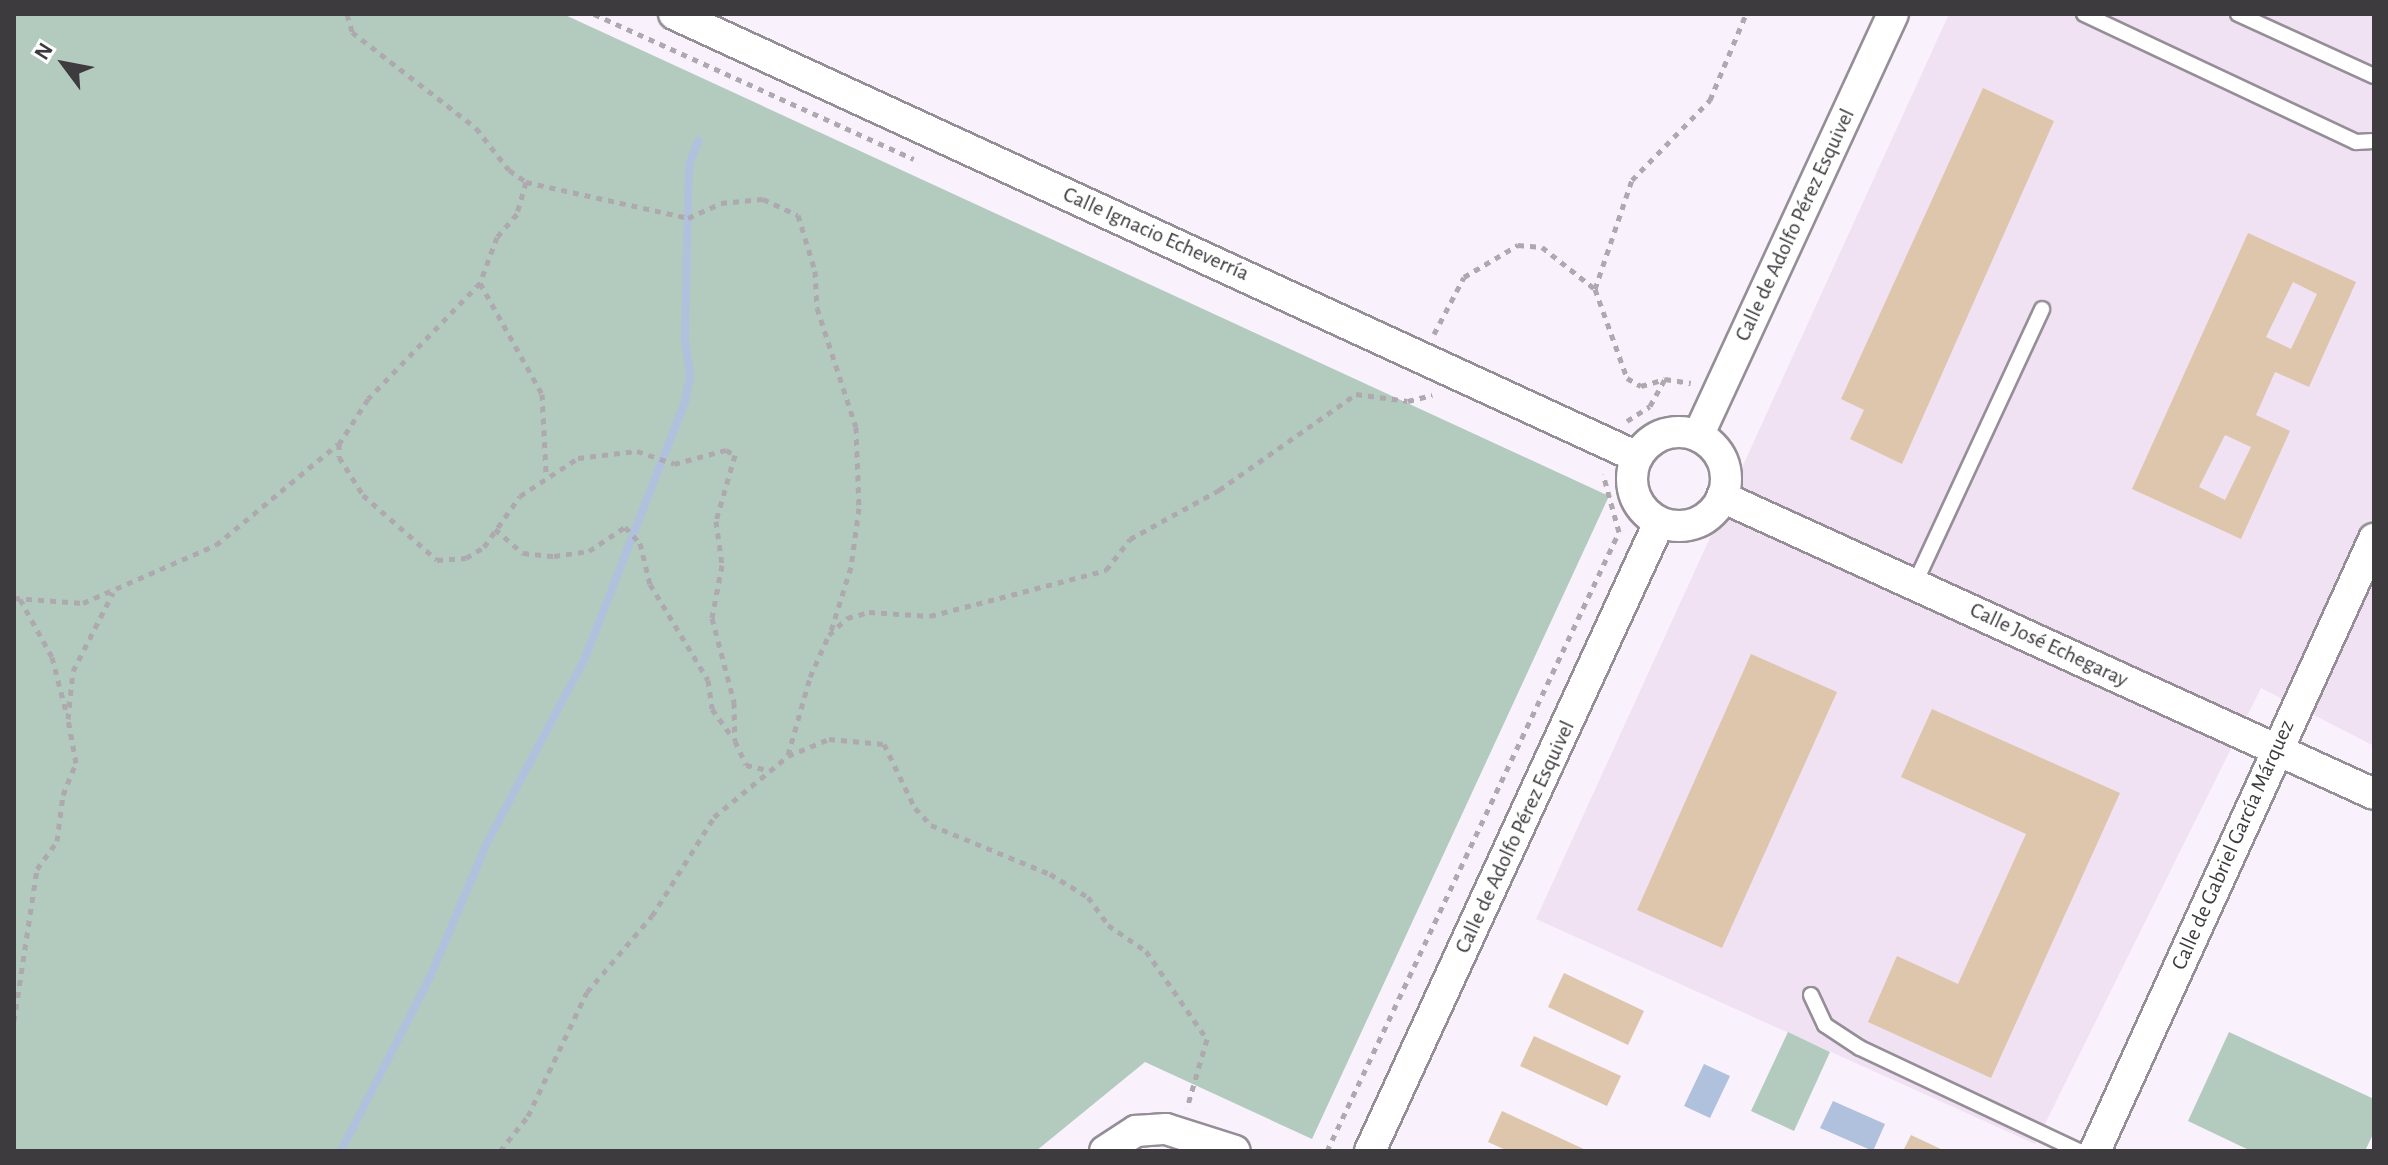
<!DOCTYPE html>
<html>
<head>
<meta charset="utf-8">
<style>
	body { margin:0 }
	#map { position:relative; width:2388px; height:1165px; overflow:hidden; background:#f9f1fb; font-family:"Alegreya Sans",sans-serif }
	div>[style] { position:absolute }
	.built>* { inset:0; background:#f0e2f3 }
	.green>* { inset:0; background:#b3cbbe }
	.water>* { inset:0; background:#b0c1de }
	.stream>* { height:8px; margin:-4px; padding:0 4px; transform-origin:4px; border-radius:4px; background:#b0c1de }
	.building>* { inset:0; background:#ddc6ab }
	.path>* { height:5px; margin-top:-2.5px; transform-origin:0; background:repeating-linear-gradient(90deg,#aea8af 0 6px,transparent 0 12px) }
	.roads { filter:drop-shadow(2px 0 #958e97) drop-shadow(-2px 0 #958e97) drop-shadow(0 2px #958e97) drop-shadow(0 -2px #958e97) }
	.lane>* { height:14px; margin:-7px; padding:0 7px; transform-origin:7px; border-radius:7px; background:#fff }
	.street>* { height:30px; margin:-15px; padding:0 15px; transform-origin:15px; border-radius:15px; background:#fff }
	.street>.ring { margin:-15px; padding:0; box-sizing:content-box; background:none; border:30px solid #fff; border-radius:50% }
	span { translate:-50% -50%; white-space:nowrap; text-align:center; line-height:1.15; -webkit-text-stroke:7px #fff; paint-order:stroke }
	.street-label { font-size:22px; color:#3e3b3f }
	.frame { position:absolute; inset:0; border:16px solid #3e3b3f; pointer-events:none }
	.north { position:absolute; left:24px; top:24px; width:80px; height:80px; -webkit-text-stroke:6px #fff; paint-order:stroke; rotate:302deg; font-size:22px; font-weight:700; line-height:32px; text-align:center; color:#3e3b3f }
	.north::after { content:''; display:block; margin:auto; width:28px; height:36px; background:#3e3b3f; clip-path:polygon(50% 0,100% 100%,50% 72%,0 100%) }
</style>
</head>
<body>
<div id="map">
	<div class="built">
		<i style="clip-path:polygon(1949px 14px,2374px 14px,2374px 746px,2261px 688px,2035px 1144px,1536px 919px)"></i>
	</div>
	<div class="green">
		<i style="clip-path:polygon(14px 14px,563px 14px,1609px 496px,1312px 1139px,1145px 1062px,1036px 1151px,14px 1151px)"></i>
		<i style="clip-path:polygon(1788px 1032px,1830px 1052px,1794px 1131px,1751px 1111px)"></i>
		<i style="clip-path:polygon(2229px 1032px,2374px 1099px,2374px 1132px,2365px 1151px,2251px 1151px,2188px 1121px)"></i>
	</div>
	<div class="water">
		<i style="clip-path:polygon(1704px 1064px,1730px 1076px,1710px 1118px,1684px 1106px)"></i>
		<i style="clip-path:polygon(1833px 1101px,1885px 1124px,1873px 1151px,1820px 1128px)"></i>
	</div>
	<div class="stream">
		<i style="left:341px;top:1151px;width:198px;rotate:-62.9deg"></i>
		<i style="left:431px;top:975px;width:141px;rotate:-67.1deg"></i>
		<i style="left:486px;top:845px;width:212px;rotate:-62.1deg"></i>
		<i style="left:585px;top:658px;width:276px;rotate:-68.7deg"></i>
		<i style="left:685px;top:401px;width:26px;rotate:-79deg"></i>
		<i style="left:690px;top:375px;width:37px;rotate:-98deg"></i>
		<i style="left:685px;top:338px;width:173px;rotate:-88.7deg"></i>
		<i style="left:689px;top:165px;width:26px;rotate:-69deg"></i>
	</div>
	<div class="building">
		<i style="clip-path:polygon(1983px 88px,2054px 121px,1902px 464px,1850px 439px,1864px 410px,1841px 399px)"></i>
		<i style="clip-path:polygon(evenodd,2248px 233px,2356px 282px,2309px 387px,2275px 372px,2256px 415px,2290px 431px,2241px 539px,2132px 489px,2248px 233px,2293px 282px,2317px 294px,2291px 349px,2266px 337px,2293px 282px,2248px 233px,2225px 435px,2251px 447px,2225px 500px,2199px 487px,2225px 435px)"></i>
		<i style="clip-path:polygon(1751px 654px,1837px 692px,1722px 948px,1637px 910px)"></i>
		<i style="clip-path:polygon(1932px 709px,2120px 793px,1991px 1078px,1868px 1022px,1897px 956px,1958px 984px,2026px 834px,1901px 777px)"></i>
		<i style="clip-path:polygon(1564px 973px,1644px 1011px,1628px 1045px,1548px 1007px)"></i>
		<i style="clip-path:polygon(1534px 1036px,1621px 1076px,1607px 1106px,1520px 1066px)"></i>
		<i style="clip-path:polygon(1502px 1111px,1588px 1151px,1508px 1151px,1488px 1142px)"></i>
		<i style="clip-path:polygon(1911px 1135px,1945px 1151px,1903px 1151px)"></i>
	</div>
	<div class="path">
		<i style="left:347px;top:14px;width:19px;rotate:74deg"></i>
		<i style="left:352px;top:32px;width:157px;rotate:37.7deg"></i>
		<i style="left:476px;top:128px;width:53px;rotate:51.8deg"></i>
		<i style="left:509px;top:170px;width:21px;rotate:35deg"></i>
		<i style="left:526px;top:182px;width:33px;rotate:106deg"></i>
		<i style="left:517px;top:214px;width:30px;rotate:131deg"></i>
		<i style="left:497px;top:237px;width:49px;rotate:110.3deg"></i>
		<i style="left:480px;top:283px;width:161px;rotate:134deg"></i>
		<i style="left:368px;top:399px;width:54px;rotate:122.8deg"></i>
		<i style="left:339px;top:444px;width:13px;rotate:90deg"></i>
		<i style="left:339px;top:457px;width:45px;rotate:57.7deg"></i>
		<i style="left:363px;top:495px;width:98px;rotate:41.3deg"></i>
		<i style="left:437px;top:560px;width:29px;rotate:-4deg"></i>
		<i style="left:466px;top:558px;width:21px;rotate:-31deg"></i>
		<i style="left:484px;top:547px;width:62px;rotate:-54.8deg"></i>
		<i style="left:520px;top:496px;width:69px;rotate:-33.2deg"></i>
		<i style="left:578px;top:458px;width:59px;rotate:-6.8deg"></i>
		<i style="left:637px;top:451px;width:39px;rotate:19deg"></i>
		<i style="left:674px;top:464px;width:54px;rotate:-15.1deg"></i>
		<i style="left:726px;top:450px;width:10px;rotate:29deg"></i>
		<i style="left:735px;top:455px;width:69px;rotate:106.1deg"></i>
		<i style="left:716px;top:521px;width:44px;rotate:82.2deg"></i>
		<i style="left:722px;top:565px;width:54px;rotate:100.7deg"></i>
		<i style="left:712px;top:618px;width:87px;rotate:75.3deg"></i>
		<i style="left:734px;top:702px;width:39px;rotate:89deg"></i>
		<i style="left:735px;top:741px;width:26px;rotate:65deg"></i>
		<i style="left:746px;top:765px;width:23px;rotate:13deg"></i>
		<i style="left:594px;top:14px;width:351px;rotate:24.4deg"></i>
		<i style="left:526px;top:182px;width:166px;rotate:12.5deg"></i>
		<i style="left:688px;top:218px;width:36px;rotate:-24deg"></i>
		<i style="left:721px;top:203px;width:42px;rotate:-5.4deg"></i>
		<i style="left:763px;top:199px;width:38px;rotate:25deg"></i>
		<i style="left:798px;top:215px;width:59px;rotate:73.1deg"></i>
		<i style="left:815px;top:271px;width:37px;rotate:87deg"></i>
		<i style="left:817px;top:308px;width:125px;rotate:71.9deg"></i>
		<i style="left:856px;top:427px;width:81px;rotate:87.9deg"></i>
		<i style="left:859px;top:508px;width:60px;rotate:97.7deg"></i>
		<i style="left:851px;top:567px;width:70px;rotate:107.4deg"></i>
		<i style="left:480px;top:283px;width:127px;rotate:60.8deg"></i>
		<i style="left:542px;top:394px;width:80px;rotate:87.1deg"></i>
		<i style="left:1595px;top:289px;width:115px;rotate:-71.3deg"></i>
		<i style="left:1632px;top:180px;width:112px;rotate:-45.7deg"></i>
		<i style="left:1710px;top:100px;width:93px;rotate:-67.3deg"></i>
		<i style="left:1434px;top:334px;width:64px;rotate:-62.2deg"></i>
		<i style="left:1464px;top:277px;width:63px;rotate:-30.7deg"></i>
		<i style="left:1518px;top:245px;width:24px;rotate:5deg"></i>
		<i style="left:1542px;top:247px;width:68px;rotate:38.4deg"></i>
		<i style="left:1595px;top:289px;width:95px;rotate:70.2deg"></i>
		<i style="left:1627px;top:378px;width:16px;rotate:30deg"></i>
		<i style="left:1641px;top:386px;width:25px;rotate:-16deg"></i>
		<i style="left:1665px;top:379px;width:26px;rotate:9deg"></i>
		<i style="left:1627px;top:421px;width:27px;rotate:-33deg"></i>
		<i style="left:1650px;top:406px;width:31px;rotate:-61deg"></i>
		<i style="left:495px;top:529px;width:37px;rotate:41deg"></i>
		<i style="left:523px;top:553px;width:31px;rotate:6deg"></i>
		<i style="left:554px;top:556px;width:35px;rotate:-8deg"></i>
		<i style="left:589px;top:551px;width:43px;rotate:-33.7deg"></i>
		<i style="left:625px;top:527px;width:22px;rotate:47deg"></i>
		<i style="left:640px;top:543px;width:42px;rotate:76.3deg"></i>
		<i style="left:650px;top:584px;width:112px;rotate:58.9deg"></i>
		<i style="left:708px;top:680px;width:29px;rotate:82deg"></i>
		<i style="left:712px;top:709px;width:34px;rotate:54deg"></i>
		<i style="left:14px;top:598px;width:69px;rotate:4.1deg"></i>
		<i style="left:83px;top:603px;width:145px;rotate:-23.6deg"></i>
		<i style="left:216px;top:545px;width:158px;rotate:-39.6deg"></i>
		<i style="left:20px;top:599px;width:66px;rotate:61.1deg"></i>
		<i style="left:52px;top:657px;width:60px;rotate:75.5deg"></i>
		<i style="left:788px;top:755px;width:81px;rotate:-74.2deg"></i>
		<i style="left:810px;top:677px;width:46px;rotate:-65.7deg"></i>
		<i style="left:829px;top:635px;width:25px;rotate:-43deg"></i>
		<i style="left:847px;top:618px;width:23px;rotate:-15deg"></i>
		<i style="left:869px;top:612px;width:61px;rotate:3.8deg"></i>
		<i style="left:930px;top:616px;width:182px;rotate:-14.6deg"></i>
		<i style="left:1106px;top:570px;width:39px;rotate:-52deg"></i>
		<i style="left:1130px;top:539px;width:102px;rotate:-28.8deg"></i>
		<i style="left:1219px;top:490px;width:167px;rotate:-35deg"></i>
		<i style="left:1356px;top:394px;width:52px;rotate:7.7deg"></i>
		<i style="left:1408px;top:401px;width:25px;rotate:-14deg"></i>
		<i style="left:14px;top:1021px;width:154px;rotate:-81.4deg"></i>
		<i style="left:37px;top:869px;width:34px;rotate:-54deg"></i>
		<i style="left:57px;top:841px;width:46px;rotate:-82.6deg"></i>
		<i style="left:63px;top:795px;width:35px;rotate:-68deg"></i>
		<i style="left:76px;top:763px;width:45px;rotate:-100.3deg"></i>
		<i style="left:68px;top:719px;width:48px;rotate:-84.1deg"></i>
		<i style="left:73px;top:671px;width:88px;rotate:-62.9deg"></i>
		<i style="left:500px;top:1151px;width:45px;rotate:-51.3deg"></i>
		<i style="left:528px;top:1116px;width:137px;rotate:-64.6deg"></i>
		<i style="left:587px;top:992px;width:100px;rotate:-49.5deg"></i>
		<i style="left:652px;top:916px;width:117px;rotate:-57.9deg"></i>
		<i style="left:714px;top:817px;width:96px;rotate:-39.5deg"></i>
		<i style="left:788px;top:756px;width:44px;rotate:-22.5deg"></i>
		<i style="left:829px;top:739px;width:55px;rotate:5.2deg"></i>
		<i style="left:884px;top:744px;width:71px;rotate:64.2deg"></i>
		<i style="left:915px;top:808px;width:23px;rotate:47deg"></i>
		<i style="left:931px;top:825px;width:129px;rotate:22.4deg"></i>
		<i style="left:1050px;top:874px;width:44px;rotate:31.2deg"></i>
		<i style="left:1088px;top:897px;width:34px;rotate:54deg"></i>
		<i style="left:1108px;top:925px;width:46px;rotate:34.4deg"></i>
		<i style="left:1146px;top:951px;width:107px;rotate:55.3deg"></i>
		<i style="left:1207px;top:1039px;width:72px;rotate:106.2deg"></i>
		<i style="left:1327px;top:1151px;width:684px;rotate:-64.75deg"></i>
		<i style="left:1619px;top:532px;width:60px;rotate:-105.4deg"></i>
	</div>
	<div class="roads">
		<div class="lane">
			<i style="left:2084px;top:14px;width:301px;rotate:25.2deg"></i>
			<i style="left:2356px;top:142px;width:18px;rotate:-3deg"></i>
			<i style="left:2238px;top:14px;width:149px;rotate:24.5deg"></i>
			<i style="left:1915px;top:583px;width:302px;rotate:-65.1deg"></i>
			<i style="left:1811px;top:995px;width:33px;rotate:65deg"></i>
			<i style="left:1825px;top:1025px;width:42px;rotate:33.3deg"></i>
			<i style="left:1860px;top:1048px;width:242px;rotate:25.2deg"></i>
		</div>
		<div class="street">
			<i style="left:674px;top:14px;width:1060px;rotate:24.7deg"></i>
			<i class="ring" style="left:1632px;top:432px;width:64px;height:64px"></i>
			<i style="left:1698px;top:436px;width:465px;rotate:-65.2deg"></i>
			<i style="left:1722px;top:497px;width:716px;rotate:24.49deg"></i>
			<i style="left:1105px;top:1151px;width:37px;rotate:-33deg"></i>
			<i style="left:1136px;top:1131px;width:30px;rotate:-4deg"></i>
			<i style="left:1166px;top:1129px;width:72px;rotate:17.7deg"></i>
			<i style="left:1370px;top:1151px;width:691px;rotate:-65.29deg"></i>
			<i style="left:2095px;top:1151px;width:673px;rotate:-65.49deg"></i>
		</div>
	</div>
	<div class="street-label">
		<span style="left:1795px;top:225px;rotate:-65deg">Calle de Adolfo Pérez Esquivel</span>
		<span style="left:1156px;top:234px;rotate:24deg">Calle Ignacio Echeverría</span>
		<span style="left:2049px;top:645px;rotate:25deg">Calle José Echegaray</span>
		<span style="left:1515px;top:837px;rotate:-65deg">Calle de Adolfo Pérez Esquivel</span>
		<span style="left:2233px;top:845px;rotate:-66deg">Calle de Gabriel García Márquez</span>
	</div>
	<div class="frame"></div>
	<div class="north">N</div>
</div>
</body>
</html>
